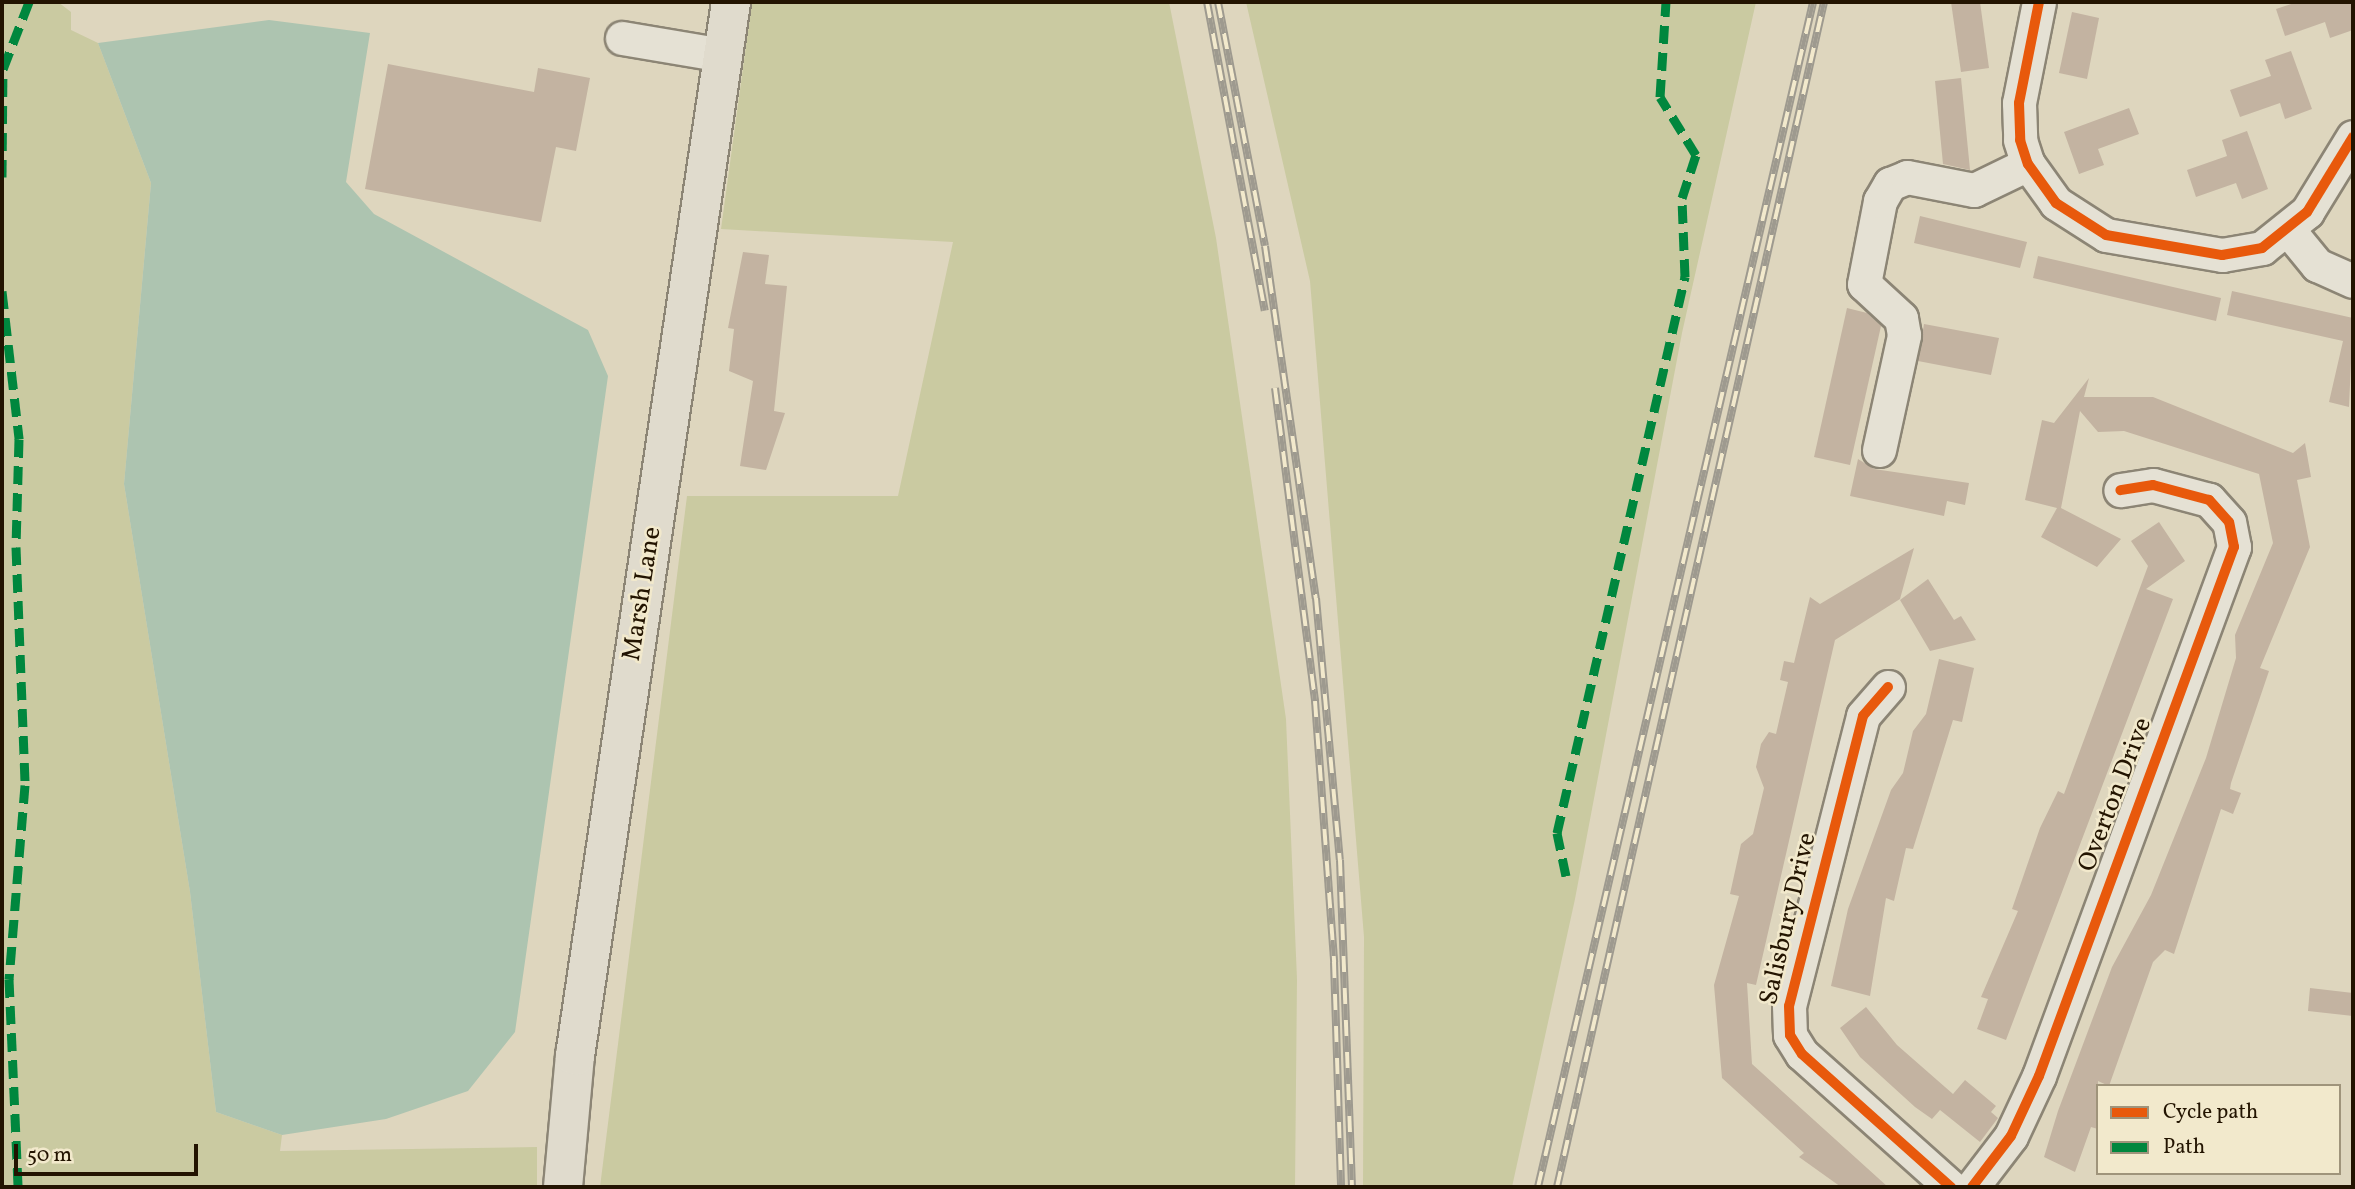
<!DOCTYPE html>
<html>
<head>
<meta charset="utf-8">
<style>
	body { margin:0 }
	#map { position:relative; width:2355px; height:1189px; overflow:hidden; background:#ded6be; font-family:Vollkorn,serif }
	div>[style] { position:absolute }
	.green>* { inset:0; background:#cacaa1 }
	.water>* { inset:0; background:#adc4b0 }
	.building>* { inset:0; background:#c3b3a1 }
	.roads { filter:drop-shadow(2px 0 #8c8575) drop-shadow(-2px 0 #8c8575) drop-shadow(0 2px #8c8575) drop-shadow(0 -2px #8c8575) }
	.minor>* { height:33px; margin:-16.5px; padding:0 16.5px; transform-origin:16.5px; border-radius:16.5px; background:#e5e1d4 }
	.major>* { height:38px; margin:-19px; padding:0 19px; transform-origin:19px; border-radius:19px; background:#e0dbcd }
	.rail>* { height:8px; margin-top:-4px; transform-origin:0; background:repeating-linear-gradient(90deg,#f2e9cc 0 16px,#9e9a8f 0 32px); box-sizing:border-box; border-block:2px solid #9e9a8f }
	.quiet>* { height:9px; margin-top:-4.5px; transform-origin:0; background:repeating-linear-gradient(90deg,#00873e 0 18px,transparent 0 27px) }
	.cycleway>* { height:10px; margin:-5px; padding:0 5px; transform-origin:5px; border-radius:5px; background:#e8590c }
	span { translate:-50% -50%; white-space:nowrap; text-align:center; line-height:1.15; -webkit-text-stroke:5px #f2e9cc; paint-order:stroke }
	.street-label { font-size:26px; color:#231401 }
	.frame { position:absolute; inset:0; border:4px solid #231401; pointer-events:none }
	.legend { position:absolute; left:2096px; top:1084px; width:245px; height:91px; box-sizing:border-box; background:#f2e9cc; border:2px solid #9f947b; margin:0; padding:9px 12px; list-style:none; font-size:21px; color:#231401 }
	.legend li { display:flex; align-items:center; gap:14px; height:35px }
	.legend b { width:35px; border:2px solid #9f947b }
	.scale { position:absolute; left:14px; top:1144px; width:184px; height:32px; box-sizing:border-box; border:4px solid #231401; border-top:0; padding-left:9px; font-size:21px; line-height:24px; white-space:nowrap; color:#231401; -webkit-text-stroke:5px #f2e9cc; paint-order:stroke }
</style>
</head>
<body>
<div id="map">
	<div class="green">
		<i style="clip-path:polygon(2px 2px,58px 2px,71px 12px,71px 30px,98px 43px,151px 183px,124px 484px,190px 892px,216px 1112px,282px 1135px,280px 1151px,537px 1147px,537px 1187px,2px 1187px)"></i>
		<i style="clip-path:polygon(752px 2px,1169px 2px,1216px 238px,1286px 719px,1297px 979px,1295px 1187px,600px 1187px,687px 496px,898px 496px,953px 242px,721px 229px)"></i>
		<i style="clip-path:polygon(1246px 2px,1756px 2px,1682px 333px,1575px 899px,1512px 1187px,1363px 1187px,1364px 937px,1310px 281px)"></i>
	</div>
	<div class="water">
		<i style="clip-path:polygon(269px 20px,370px 33px,346px 182px,374px 214px,588px 330px,608px 376px,515px 1032px,468px 1091px,386px 1119px,282px 1135px,216px 1112px,190px 892px,124px 484px,151px 183px,98px 43px)"></i>
	</div>
	<div class="building">
		<i style="clip-path:polygon(1951px 2px,1980px 2px,1989px 68px,1961px 72px)"></i>
		<i style="clip-path:polygon(2297px 2px,2353px 2px,2353px 30px,2330px 38px,2325px 22px,2285px 36px,2276px 9px)"></i>
		<i style="clip-path:polygon(2072px 12px,2099px 18px,2087px 79px,2059px 73px)"></i>
		<i style="clip-path:polygon(2291px 51px,2312px 109px,2285px 119px,2280px 103px,2240px 117px,2230px 90px,2271px 76px,2265px 60px)"></i>
		<i style="clip-path:polygon(388px 64px,534px 92px,538px 68px,590px 78px,576px 151px,556px 147px,541px 222px,365px 189px)"></i>
		<i style="clip-path:polygon(1961px 78px,1970px 170px,1943px 164px,1935px 81px)"></i>
		<i style="clip-path:polygon(2129px 108px,2139px 134px,2098px 149px,2104px 165px,2079px 174px,2064px 132px)"></i>
		<i style="clip-path:polygon(2247px 131px,2268px 189px,2242px 199px,2236px 183px,2196px 197px,2187px 170px,2227px 156px,2222px 140px)"></i>
		<i style="clip-path:polygon(1920px 216px,2027px 242px,2020px 268px,1914px 243px)"></i>
		<i style="clip-path:polygon(743px 252px,769px 255px,765px 284px,787px 286px,774px 411px,785px 413px,766px 470px,740px 466px,753px 381px,729px 371px,734px 329px,728px 328px)"></i>
		<i style="clip-path:polygon(2038px 256px,2221px 298px,2216px 321px,2033px 278px)"></i>
		<i style="clip-path:polygon(2232px 291px,2353px 318px,2349px 407px,2329px 402px,2343px 341px,2227px 315px)"></i>
		<i style="clip-path:polygon(1847px 308px,1867px 313px,1881px 326px,1850px 465px,1814px 457px)"></i>
		<i style="clip-path:polygon(1924px 324px,1999px 338px,1991px 375px,1918px 361px)"></i>
		<i style="clip-path:polygon(2089px 378px,2084px 397px,2153px 397px,2293px 453px,2305px 443px,2311px 477px,2297px 480px,2310px 547px,2260px 668px,2269px 671px,2231px 783px,2230px 789px,2241px 793px,2233px 814px,2221px 809px,2174px 954px,2165px 950px,2153px 962px,2109px 1086px,2098px 1081px,2098px 1129px,2091px 1127px,2075px 1172px,2044px 1157px,2058px 1111px,2112px 967px,2151px 895px,2206px 758px,2236px 658px,2235px 635px,2273px 543px,2259px 474px,2124px 431px,2098px 432px,2080px 411px,2061px 508px,2121px 539px,2097px 567px,2041px 537px,2057px 508px,2025px 500px,2042px 420px,2054px 423px)"></i>
		<i style="clip-path:polygon(1858px 459px,1874px 469px,1969px 483px,1965px 505px,1947px 501px,1944px 516px,1850px 496px)"></i>
		<i style="clip-path:polygon(2159px 522px,2185px 561px,2146px 589px,2173px 599px,2006px 1040px,1977px 1029px,1988px 999px,1981px 997px,2018px 911px,2012px 909px,2040px 828px,2058px 791px,2064px 794px,2148px 566px,2131px 541px)"></i>
		<i style="clip-path:polygon(1914px 548px,1900px 599px,1835px 640px,1756px 985px,1747px 983px,1752px 1064px,1888px 1187px,1841px 1187px,1799px 1157px,1804px 1153px,1722px 1078px,1714px 985px,1739px 896px,1730px 894px,1741px 844px,1753px 834px,1764px 788px,1756px 767px,1761px 744px,1769px 732px,1776px 734px,1788px 682px,1780px 680px,1784px 661px,1794px 663px,1810px 597px,1820px 604px)"></i>
		<i style="clip-path:polygon(1928px 579px,1954px 620px,1961px 616px,1976px 640px,1930px 651px,1900px 600px)"></i>
		<i style="clip-path:polygon(1939px 659px,1974px 668px,1962px 722px,1953px 720px,1913px 849px,1906px 848px,1894px 901px,1886px 898px,1870px 996px,1831px 986px,1848px 909px,1891px 790px,1903px 773px,1913px 731px,1926px 714px)"></i>
		<i style="clip-path:polygon(2310px 988px,2353px 993px,2353px 1016px,2308px 1011px)"></i>
		<i style="clip-path:polygon(1866px 1007px,1897px 1045px,1953px 1094px,1965px 1080px,1996px 1106px,1991px 1112px,1998px 1118px,1980px 1142px,1940px 1110px,1932px 1119px,1915px 1107px,1860px 1057px,1840px 1028px)"></i>
	</div>
	<div class="roads">
		<div class="minor">
			<i style="left:2039px;top:2px;width:103px;rotate:101.2deg"></i>
			<i style="left:2019px;top:103px;width:37px;rotate:88deg"></i>
			<i style="left:2020px;top:140px;width:25px;rotate:72deg"></i>
			<i style="left:2028px;top:164px;width:48px;rotate:54.3deg"></i>
			<i style="left:2056px;top:203px;width:59px;rotate:32.6deg"></i>
			<i style="left:2106px;top:235px;width:118px;rotate:9.8deg"></i>
			<i style="left:2222px;top:255px;width:41px;rotate:-9.9deg"></i>
			<i style="left:2262px;top:248px;width:58px;rotate:-38.7deg"></i>
			<i style="left:2307px;top:212px;width:88px;rotate:-58.5deg"></i>
			<i style="left:622px;top:38px;width:101px;rotate:9.6deg"></i>
			<i style="left:2290px;top:232px;width:43px;rotate:50.7deg"></i>
			<i style="left:2317px;top:265px;width:39px;rotate:24deg"></i>
			<i style="left:1879px;top:450px;width:118px;rotate:-77.7deg"></i>
			<i style="left:1904px;top:335px;width:17px;rotate:-100deg"></i>
			<i style="left:1901px;top:318px;width:50px;rotate:-137.4deg"></i>
			<i style="left:1864px;top:284px;width:85px;rotate:-79.1deg"></i>
			<i style="left:1880px;top:201px;width:20px;rotate:-60deg"></i>
			<i style="left:1890px;top:184px;width:18px;rotate:-22deg"></i>
			<i style="left:1907px;top:177px;width:68px;rotate:11deg"></i>
			<i style="left:1974px;top:190px;width:60px;rotate:-25.7deg"></i>
			<i style="left:1888px;top:687px;width:38px;rotate:131deg"></i>
			<i style="left:1863px;top:716px;width:299px;rotate:104.3deg"></i>
			<i style="left:1789px;top:1006px;width:29px;rotate:88deg"></i>
			<i style="left:1790px;top:1035px;width:22px;rotate:58deg"></i>
			<i style="left:1802px;top:1054px;width:200px;rotate:41.8deg"></i>
			<i style="left:1972px;top:1187px;width:64px;rotate:-52.6deg"></i>
			<i style="left:2011px;top:1136px;width:66px;rotate:-65deg"></i>
			<i style="left:2039px;top:1076px;width:564px;rotate:-69.77deg"></i>
			<i style="left:2234px;top:547px;width:25px;rotate:-101deg"></i>
			<i style="left:2229px;top:522px;width:30px;rotate:-132deg"></i>
			<i style="left:2209px;top:500px;width:58px;rotate:-165deg"></i>
			<i style="left:2153px;top:485px;width:33px;rotate:171deg"></i>
		</div>
		<div class="major">
			<i style="left:563px;top:1187px;width:132px;rotate:-84.8deg"></i>
			<i style="left:575px;top:1056px;width:1065px;rotate:-81.58deg"></i>
		</div>
	</div>
	<div class="rail">
		<i style="left:1207px;top:2px;width:314px;rotate:79.4deg"></i>
		<i style="left:1218px;top:2px;width:248px;rotate:79.1deg"></i>
		<i style="left:1265px;top:246px;width:356px;rotate:81.8deg"></i>
		<i style="left:1316px;top:598px;width:263px;rotate:84.8deg"></i>
		<i style="left:1340px;top:860px;width:327px;rotate:87.9deg"></i>
		<i style="left:1275px;top:388px;width:316px;rotate:82.7deg"></i>
		<i style="left:1315px;top:701px;width:262px;rotate:85.8deg"></i>
		<i style="left:1334px;top:962px;width:225px;rotate:88.2deg"></i>
		<i style="left:1538px;top:1187px;width:1216px;rotate:-76.93deg"></i>
		<i style="left:1557px;top:1187px;width:1215px;rotate:-77.3deg"></i>
	</div>
	<div class="quiet">
		<i style="left:2px;top:177px;width:108px;rotate:-89.5deg"></i>
		<i style="left:3px;top:69px;width:72px;rotate:-68.8deg"></i>
		<i style="left:2px;top:291px;width:149px;rotate:83.4deg"></i>
		<i style="left:19px;top:439px;width:108px;rotate:91.6deg"></i>
		<i style="left:16px;top:547px;width:238px;rotate:87.8deg"></i>
		<i style="left:25px;top:785px;width:195px;rotate:94.7deg"></i>
		<i style="left:9px;top:979px;width:208px;rotate:87.5deg"></i>
		<i style="left:1566px;top:876px;width:44px;rotate:-101.8deg"></i>
		<i style="left:1557px;top:833px;width:571px;rotate:-77.04deg"></i>
		<i style="left:1685px;top:277px;width:79px;rotate:-92.2deg"></i>
		<i style="left:1682px;top:198px;width:45px;rotate:-72deg"></i>
		<i style="left:1696px;top:155px;width:68px;rotate:-121.8deg"></i>
		<i style="left:1660px;top:97px;width:95px;rotate:-86.4deg"></i>
	</div>
	<div class="cycleway">
		<i style="left:2039px;top:2px;width:103px;rotate:101.2deg"></i>
		<i style="left:2019px;top:103px;width:37px;rotate:88deg"></i>
		<i style="left:2020px;top:140px;width:25px;rotate:72deg"></i>
		<i style="left:2028px;top:164px;width:48px;rotate:54.3deg"></i>
		<i style="left:2056px;top:203px;width:59px;rotate:32.6deg"></i>
		<i style="left:2106px;top:235px;width:118px;rotate:9.8deg"></i>
		<i style="left:2222px;top:255px;width:41px;rotate:-9.9deg"></i>
		<i style="left:2262px;top:248px;width:58px;rotate:-38.7deg"></i>
		<i style="left:2307px;top:212px;width:88px;rotate:-58.5deg"></i>
		<i style="left:1888px;top:687px;width:38px;rotate:131deg"></i>
		<i style="left:1863px;top:716px;width:299px;rotate:104.3deg"></i>
		<i style="left:1789px;top:1006px;width:29px;rotate:88deg"></i>
		<i style="left:1790px;top:1035px;width:22px;rotate:58deg"></i>
		<i style="left:1802px;top:1054px;width:200px;rotate:41.8deg"></i>
		<i style="left:1972px;top:1187px;width:64px;rotate:-52.6deg"></i>
		<i style="left:2011px;top:1136px;width:66px;rotate:-65deg"></i>
		<i style="left:2039px;top:1076px;width:564px;rotate:-69.77deg"></i>
		<i style="left:2234px;top:547px;width:25px;rotate:-101deg"></i>
		<i style="left:2229px;top:522px;width:30px;rotate:-132deg"></i>
		<i style="left:2209px;top:500px;width:58px;rotate:-165deg"></i>
		<i style="left:2153px;top:485px;width:33px;rotate:171deg"></i>
	</div>
	<div class="street-label">
		<span style="left:643px;top:594px;rotate:-81deg">Marsh Lane</span>
		<span style="left:2116px;top:795px;rotate:-69deg">Overton Drive</span>
		<span style="left:1789px;top:919px;rotate:-77deg">Salisbury Drive</span>
	</div>
	<div class="frame"></div>
	<ul class="legend">
	<li><b style="height:9px;background:#e8590c"></b>Cycle path</li>
	<li><b style="height:9px;background:#00873e"></b>Path</li>
	</ul>
	<div class="scale">50 m</div>
</div>
</body>
</html>
